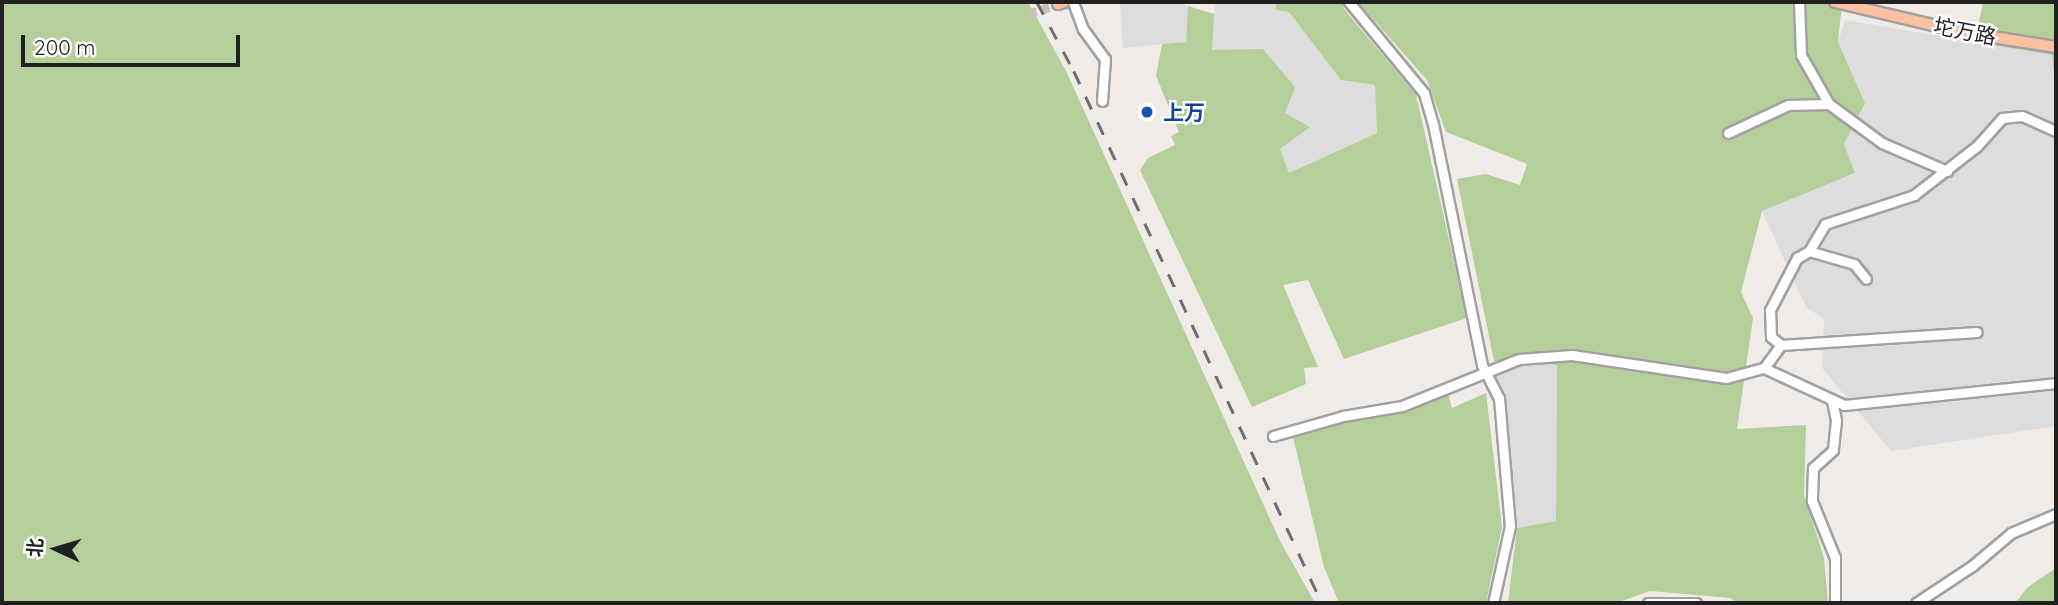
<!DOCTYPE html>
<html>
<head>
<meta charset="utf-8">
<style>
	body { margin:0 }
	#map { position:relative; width:2058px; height:605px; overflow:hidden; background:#f0ebe6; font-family:Quicksand,"Noto Sans SC",sans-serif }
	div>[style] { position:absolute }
	.residential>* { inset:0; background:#dedddd }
	.forest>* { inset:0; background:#b5cf9b }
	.minor-tunnel>* { height:9px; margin-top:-4.5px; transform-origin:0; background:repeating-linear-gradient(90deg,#c6c2be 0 9px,transparent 0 13.5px) }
	.roads { filter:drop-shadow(2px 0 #a1a1a1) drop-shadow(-2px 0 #a1a1a1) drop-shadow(0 2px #a1a1a1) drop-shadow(0 -2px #a1a1a1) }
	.minor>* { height:9px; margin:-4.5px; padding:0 4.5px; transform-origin:4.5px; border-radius:4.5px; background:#fff }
	.major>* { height:10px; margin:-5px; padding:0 5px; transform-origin:5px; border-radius:5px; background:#fbc1a0 }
	.rail>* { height:2.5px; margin-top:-1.25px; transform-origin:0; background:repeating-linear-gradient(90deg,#6e6e6e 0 14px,transparent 0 28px) }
	.dots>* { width:19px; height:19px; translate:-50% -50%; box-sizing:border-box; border:4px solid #fff; border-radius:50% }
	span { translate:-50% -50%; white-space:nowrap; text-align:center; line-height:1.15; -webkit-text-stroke:5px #fff; paint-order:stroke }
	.street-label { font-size:21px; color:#202020 }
	.transit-label { font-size:21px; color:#164399; font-weight:700 }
	.left { translate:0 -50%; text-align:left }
	.frame { position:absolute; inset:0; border:4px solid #202020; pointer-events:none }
	.north { position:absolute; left:21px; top:514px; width:70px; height:70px; -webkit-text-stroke:5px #fff; paint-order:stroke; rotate:274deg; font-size:19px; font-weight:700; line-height:28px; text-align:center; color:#202020 }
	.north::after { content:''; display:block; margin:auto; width:24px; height:32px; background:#202020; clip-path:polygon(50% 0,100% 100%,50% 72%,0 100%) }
	.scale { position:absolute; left:21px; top:35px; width:219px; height:32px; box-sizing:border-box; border:4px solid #202020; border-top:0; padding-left:9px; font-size:21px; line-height:24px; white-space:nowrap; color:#202020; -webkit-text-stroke:5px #fff; paint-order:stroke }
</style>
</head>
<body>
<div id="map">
	<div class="residential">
		<i style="clip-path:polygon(1120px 2px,1179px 2px,1188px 6px,1186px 42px,1123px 48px)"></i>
		<i style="clip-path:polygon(1215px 2px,1277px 2px,1275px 10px,1289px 12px,1341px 80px,1375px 85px,1377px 133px,1289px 173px,1280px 149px,1284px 113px,1211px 50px)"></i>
		<i style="clip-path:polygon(1845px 20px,2052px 55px,2056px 96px,2056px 426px,1891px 451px,1822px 368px,1824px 319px,1806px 307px,1762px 211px,1855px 173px,1844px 144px,1865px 103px,1838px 42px)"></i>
		<i style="clip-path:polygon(1494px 361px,1557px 365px,1556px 522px,1517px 528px)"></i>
	</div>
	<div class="forest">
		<i style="clip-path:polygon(2px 2px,1028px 2px,1066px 71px,1280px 541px,1315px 603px,2px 603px)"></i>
		<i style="clip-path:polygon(1277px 2px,1343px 2px,1344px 9px,1416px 95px,1467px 318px,1344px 359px,1308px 280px,1283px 285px,1318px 367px,1304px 368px,1306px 384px,1252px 407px,1140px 170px,1148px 158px,1175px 145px,1171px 136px,1179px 132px,1156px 76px,1162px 44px,1186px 42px,1188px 6px,1214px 14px,1212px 50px,1263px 49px,1295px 87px,1285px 113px,1310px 127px,1280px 149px,1289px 173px,1377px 133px,1375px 85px,1341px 80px,1289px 12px,1275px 10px)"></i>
		<i style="clip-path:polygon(1358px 2px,1842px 4px,1838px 42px,1865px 103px,1844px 144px,1855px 173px,1762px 211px,1741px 292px,1753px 318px,1737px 429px,1806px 425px,1804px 494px,1824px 558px,1828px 603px,1738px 603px,1730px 598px,1650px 591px,1616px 603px,1508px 603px,1517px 528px,1556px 521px,1557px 365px,1494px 361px,1457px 179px,1486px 174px,1520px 185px,1527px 164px,1446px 132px,1427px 80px)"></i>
		<i style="clip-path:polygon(1983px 2px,2056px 2px,2056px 96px,2052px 55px,1975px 42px)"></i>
		<i style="clip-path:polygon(1486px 393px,1502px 527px,1486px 603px,1339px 603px,1324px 567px,1293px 437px,1340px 422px,1411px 409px,1448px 394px,1452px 408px)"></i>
		<i style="clip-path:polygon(2056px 568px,2056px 603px,2015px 603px,2028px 587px)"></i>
	</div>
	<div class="minor-tunnel">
		<i style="left:1028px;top:14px;width:32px;rotate:-18deg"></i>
	</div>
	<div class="roads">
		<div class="minor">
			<i style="left:1073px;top:2px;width:29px;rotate:70deg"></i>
			<i style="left:1083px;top:29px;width:37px;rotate:54deg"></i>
			<i style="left:1105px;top:59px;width:42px;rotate:94.1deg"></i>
			<i style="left:1349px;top:2px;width:118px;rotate:50.5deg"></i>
			<i style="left:1424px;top:93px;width:32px;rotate:74deg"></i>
			<i style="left:1433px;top:124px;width:246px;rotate:78.5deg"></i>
			<i style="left:1482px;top:365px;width:37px;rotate:63deg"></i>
			<i style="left:1499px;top:398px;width:128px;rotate:85.1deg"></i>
			<i style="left:1510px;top:526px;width:79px;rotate:102.4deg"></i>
			<i style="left:1799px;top:2px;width:53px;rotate:87.8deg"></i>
			<i style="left:1801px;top:55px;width:56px;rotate:60.3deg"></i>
			<i style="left:1829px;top:104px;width:66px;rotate:36.3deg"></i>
			<i style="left:1882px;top:143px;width:71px;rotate:23.3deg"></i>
			<i style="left:1728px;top:133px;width:66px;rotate:-25deg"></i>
			<i style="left:1788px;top:105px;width:41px;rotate:-1.4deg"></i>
			<i style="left:1809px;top:251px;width:31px;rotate:-59deg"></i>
			<i style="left:1825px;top:224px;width:94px;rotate:-18deg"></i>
			<i style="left:1914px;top:195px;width:80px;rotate:-37.9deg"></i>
			<i style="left:1977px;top:146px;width:38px;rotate:-48deg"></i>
			<i style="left:2002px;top:118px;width:20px;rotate:-6deg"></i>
			<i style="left:2022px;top:116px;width:37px;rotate:24deg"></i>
			<i style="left:1781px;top:345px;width:13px;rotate:-141deg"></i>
			<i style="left:1771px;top:337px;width:27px;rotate:-92deg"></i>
			<i style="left:1770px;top:310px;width:59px;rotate:-62.6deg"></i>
			<i style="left:1797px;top:258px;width:14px;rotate:-30deg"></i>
			<i style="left:1809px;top:251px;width:47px;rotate:16.1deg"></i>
			<i style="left:1854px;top:264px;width:19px;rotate:51deg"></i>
			<i style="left:1764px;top:368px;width:29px;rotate:-54deg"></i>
			<i style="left:1781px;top:345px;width:196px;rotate:-3.8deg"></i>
			<i style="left:1832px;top:401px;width:19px;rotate:78deg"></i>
			<i style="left:1836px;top:420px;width:30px;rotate:96deg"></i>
			<i style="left:1833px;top:450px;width:27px;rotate:138deg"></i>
			<i style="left:1813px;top:468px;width:33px;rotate:92deg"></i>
			<i style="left:1812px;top:501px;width:61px;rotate:68deg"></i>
			<i style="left:1835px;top:558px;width:45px;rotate:90deg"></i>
			<i style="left:1273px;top:436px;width:73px;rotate:-15.9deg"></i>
			<i style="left:1343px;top:416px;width:60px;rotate:-9.6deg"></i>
			<i style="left:1402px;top:406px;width:126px;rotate:-21.9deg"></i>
			<i style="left:1519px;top:359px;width:53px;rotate:-4.3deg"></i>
			<i style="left:1572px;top:355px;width:156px;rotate:8.5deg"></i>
			<i style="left:1726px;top:378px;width:39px;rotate:-15deg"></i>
			<i style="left:1764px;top:368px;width:88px;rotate:24.8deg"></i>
			<i style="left:1844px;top:405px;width:213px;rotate:-5.9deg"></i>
			<i style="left:1648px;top:603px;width:48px"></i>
			<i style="left:1916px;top:603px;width:67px;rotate:-33.5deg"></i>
			<i style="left:1972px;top:566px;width:51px;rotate:-40.2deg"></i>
			<i style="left:2011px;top:533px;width:49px;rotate:-22.9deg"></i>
		</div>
		<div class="major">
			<i style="left:1835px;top:2px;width:136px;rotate:13.2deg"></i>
			<i style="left:1967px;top:33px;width:90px;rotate:8.9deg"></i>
			<i style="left:1058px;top:4px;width:6px;rotate:-18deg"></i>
		</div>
	</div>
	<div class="rail">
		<i style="left:1037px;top:2px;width:78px;rotate:61.8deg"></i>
		<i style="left:1074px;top:71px;width:587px;rotate:65.01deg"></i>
	</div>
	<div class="dots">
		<i style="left:1147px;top:112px;background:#1a4fb4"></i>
	</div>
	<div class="street-label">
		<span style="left:1965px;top:31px;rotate:11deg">坨万路</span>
	</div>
	<div class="transit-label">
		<span class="left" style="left:1163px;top:112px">上万</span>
	</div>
	<div class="frame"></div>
	<div class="north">北</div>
	<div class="scale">200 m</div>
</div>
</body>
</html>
